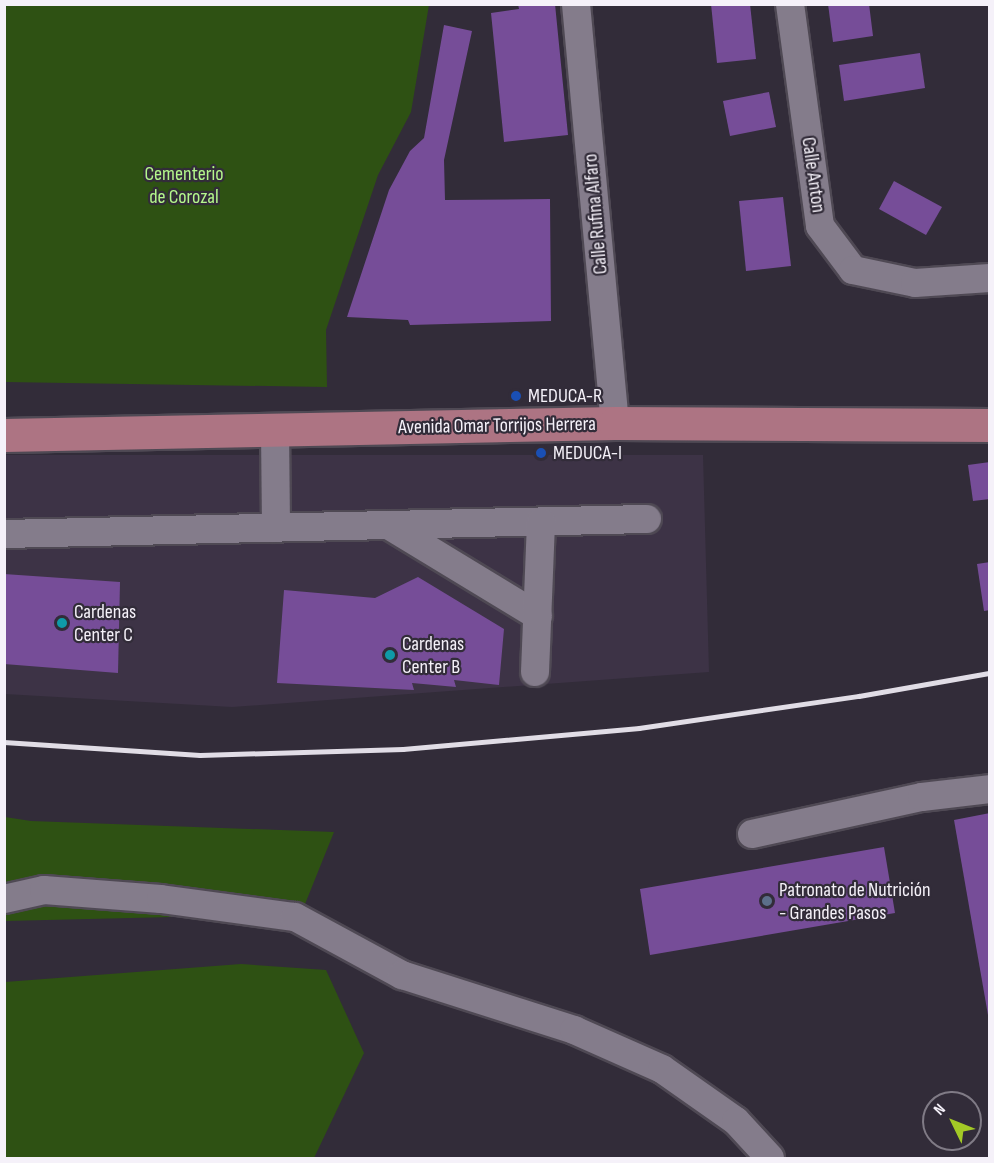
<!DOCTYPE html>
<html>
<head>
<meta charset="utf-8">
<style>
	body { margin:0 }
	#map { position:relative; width:994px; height:1163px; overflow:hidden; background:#322c39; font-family:"Sofia Sans Condensed",sans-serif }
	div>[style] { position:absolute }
	.built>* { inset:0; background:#3d3346 }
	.green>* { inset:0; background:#2e5113 }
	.building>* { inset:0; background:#764d98 }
	.roads { filter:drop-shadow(2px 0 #4f4954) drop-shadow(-2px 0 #4f4954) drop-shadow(0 2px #4f4954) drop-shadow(0 -2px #4f4954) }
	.minor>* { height:28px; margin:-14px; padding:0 14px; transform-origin:14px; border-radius:14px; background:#847c8b }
	.major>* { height:33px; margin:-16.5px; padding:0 16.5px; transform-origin:16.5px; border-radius:16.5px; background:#ad7483 }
	.rail>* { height:4.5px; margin:-2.25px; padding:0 2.25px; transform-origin:2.25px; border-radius:2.25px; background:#e1dde6 }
	.dots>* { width:16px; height:16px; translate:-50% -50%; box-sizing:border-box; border:3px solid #322c39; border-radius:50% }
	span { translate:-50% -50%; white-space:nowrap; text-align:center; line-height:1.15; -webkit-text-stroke:4.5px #322c39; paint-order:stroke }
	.park-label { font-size:20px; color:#b4f78c }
	.street-label { font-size:20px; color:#f5f1f9 }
	.poi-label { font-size:20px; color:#f5f1f9 }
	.left { translate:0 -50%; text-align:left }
	.frame { position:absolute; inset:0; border:6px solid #f5f1f9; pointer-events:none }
	.north { position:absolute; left:922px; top:1091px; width:60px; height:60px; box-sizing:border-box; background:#322c39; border:2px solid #807b86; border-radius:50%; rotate:313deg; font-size:16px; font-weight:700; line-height:24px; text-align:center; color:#f5f1f9 }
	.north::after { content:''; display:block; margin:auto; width:21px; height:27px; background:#a3c926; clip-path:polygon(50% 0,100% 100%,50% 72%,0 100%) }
</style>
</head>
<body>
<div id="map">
	<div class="built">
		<i style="clip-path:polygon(4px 455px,703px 455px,709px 672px,232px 707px,5px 694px)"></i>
	</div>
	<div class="green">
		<i style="clip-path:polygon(5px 4px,429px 5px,411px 112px,378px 175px,326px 330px,327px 387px,5px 382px)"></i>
		<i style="clip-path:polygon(5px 817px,31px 821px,334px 832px,301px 914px,5px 921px)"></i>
		<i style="clip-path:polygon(241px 964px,326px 970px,364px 1053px,314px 1158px,5px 1158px,5px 982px)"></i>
	</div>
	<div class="building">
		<i style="clip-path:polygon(518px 4px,555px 4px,568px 135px,504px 142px,491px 13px,519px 9px)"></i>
		<i style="clip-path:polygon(711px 4px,750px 4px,756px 59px,717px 63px)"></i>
		<i style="clip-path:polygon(828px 4px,869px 4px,873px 36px,833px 42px)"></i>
		<i style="clip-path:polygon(444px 25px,472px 31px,444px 160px,445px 200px,550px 199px,551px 321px,410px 325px,408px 320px,347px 317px,389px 190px,410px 151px,424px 138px)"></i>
		<i style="clip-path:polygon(920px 53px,925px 88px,844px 101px,839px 65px)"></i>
		<i style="clip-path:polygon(769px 92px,776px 127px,730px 136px,723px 101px)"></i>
		<i style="clip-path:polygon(894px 181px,942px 207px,926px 235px,879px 209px)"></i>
		<i style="clip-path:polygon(783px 197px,791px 266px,746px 271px,739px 201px)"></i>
		<i style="clip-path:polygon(990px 462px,990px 499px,973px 501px,968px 465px)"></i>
		<i style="clip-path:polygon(990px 562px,990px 610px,984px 611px,977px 564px)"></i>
		<i style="clip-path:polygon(4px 574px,120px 582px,118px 673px,4px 664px)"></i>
		<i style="clip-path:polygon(418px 577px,504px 629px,499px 685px,454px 680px,456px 687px,412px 683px,414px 690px,277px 683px,284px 590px,375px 598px)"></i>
		<i style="clip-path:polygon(990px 813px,990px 1015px,988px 1015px,954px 820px)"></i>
		<i style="clip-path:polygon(884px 847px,895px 913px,650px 955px,640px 889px)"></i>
	</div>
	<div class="roads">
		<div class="minor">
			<i style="left:576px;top:4px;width:421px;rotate:84.7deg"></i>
			<i style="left:790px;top:4px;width:224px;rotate:82.3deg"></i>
			<i style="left:820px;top:226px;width:55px;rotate:53.1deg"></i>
			<i style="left:853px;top:270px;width:63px;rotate:11.8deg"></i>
			<i style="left:915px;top:283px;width:75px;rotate:-3.8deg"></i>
			<i style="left:275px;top:430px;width:98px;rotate:89.4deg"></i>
			<i style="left:390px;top:526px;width:173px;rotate:31.3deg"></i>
			<i style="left:4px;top:534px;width:643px;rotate:-1.34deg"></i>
			<i style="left:535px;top:672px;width:150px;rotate:-87.7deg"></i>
			<i style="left:752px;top:834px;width:174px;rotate:-12.3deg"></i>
			<i style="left:922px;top:797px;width:68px;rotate:-6.7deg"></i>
			<i style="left:4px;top:899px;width:41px;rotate:-12.7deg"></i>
			<i style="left:44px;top:890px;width:117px;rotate:4.4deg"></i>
			<i style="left:161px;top:899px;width:135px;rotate:7.7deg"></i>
			<i style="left:295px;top:917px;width:122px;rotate:28.5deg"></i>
			<i style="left:402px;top:975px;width:181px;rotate:17.7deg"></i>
			<i style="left:574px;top:1030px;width:96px;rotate:23.9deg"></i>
			<i style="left:662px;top:1069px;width:90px;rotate:35.1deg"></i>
			<i style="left:736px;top:1121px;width:50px;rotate:47.4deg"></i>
		</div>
		<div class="major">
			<i style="left:4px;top:435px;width:611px;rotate:-1.13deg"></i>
			<i style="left:615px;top:423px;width:375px;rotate:0.3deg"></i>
		</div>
	</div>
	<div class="rail">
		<i style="left:4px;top:742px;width:196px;rotate:3.8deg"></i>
		<i style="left:200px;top:755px;width:203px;rotate:-1.7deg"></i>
		<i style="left:403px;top:749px;width:237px;rotate:-5.1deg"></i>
		<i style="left:639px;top:728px;width:222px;rotate:-8.3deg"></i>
		<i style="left:859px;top:696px;width:133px;rotate:-10deg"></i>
	</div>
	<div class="dots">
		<i style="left:516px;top:396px;background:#1a4fb4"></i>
		<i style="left:541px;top:453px;background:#1a4fb4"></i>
		<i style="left:62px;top:623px;background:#0f9aa8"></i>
		<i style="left:390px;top:655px;background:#0f9aa8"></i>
		<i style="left:767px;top:901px;background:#5c6f8a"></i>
	</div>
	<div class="park-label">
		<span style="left:184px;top:186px">Cementerio<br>de Corozal</span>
	</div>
	<div class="street-label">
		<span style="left:813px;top:175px;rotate:82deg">Calle Anton</span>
		<span style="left:596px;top:214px;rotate:-95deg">Calle Rufina Alfaro</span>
		<span style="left:497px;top:426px;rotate:-1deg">Avenida Omar Torrijos Herrera</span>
	</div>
	<div class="poi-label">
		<span class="left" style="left:528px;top:396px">MEDUCA-R</span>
		<span class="left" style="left:553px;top:453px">MEDUCA-I</span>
		<span class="left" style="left:74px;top:624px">Cardenas<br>Center C</span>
		<span class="left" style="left:402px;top:656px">Cardenas<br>Center B</span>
		<span class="left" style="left:779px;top:902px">Patronato de Nutrición<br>- Grandes Pasos</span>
	</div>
	<div class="frame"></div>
	<div class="north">N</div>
</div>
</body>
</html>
